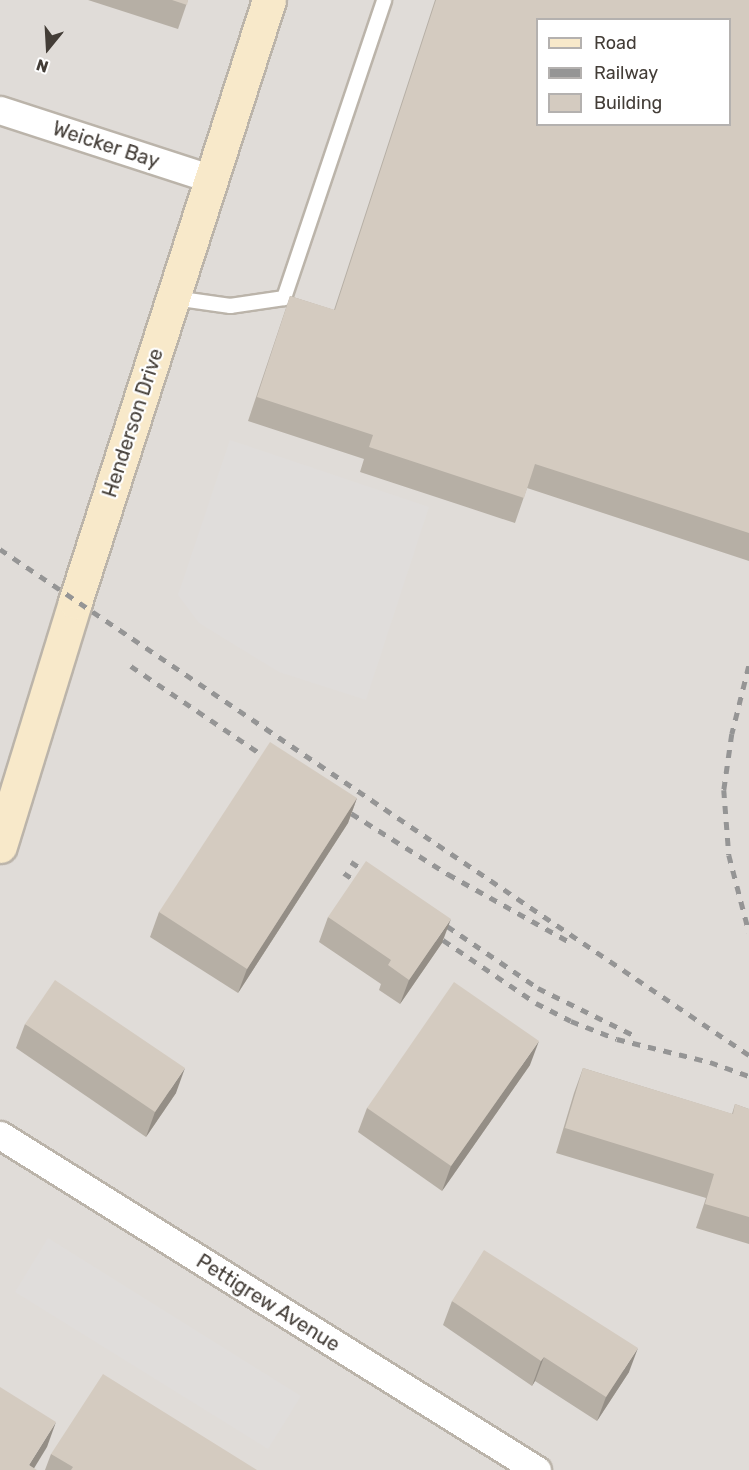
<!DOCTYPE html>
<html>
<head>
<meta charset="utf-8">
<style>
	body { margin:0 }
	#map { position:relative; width:749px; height:1470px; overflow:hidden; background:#f1ede7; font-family:Rubik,sans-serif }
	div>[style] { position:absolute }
	.industrial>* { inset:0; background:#e0dcd8 }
	.parking>* { inset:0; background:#e0dddb }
	.roads { filter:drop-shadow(2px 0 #bbb4aa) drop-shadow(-2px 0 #bbb4aa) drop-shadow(0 2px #bbb4aa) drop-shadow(0 -2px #bbb4aa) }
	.lane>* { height:14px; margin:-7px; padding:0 7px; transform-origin:7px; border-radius:7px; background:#fff }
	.street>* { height:27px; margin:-13.5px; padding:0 13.5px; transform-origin:13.5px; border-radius:13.5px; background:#fff }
	.secondary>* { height:33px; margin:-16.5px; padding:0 16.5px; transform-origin:16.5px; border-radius:16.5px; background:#f8e9ca }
	.rail>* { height:4.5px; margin-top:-2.25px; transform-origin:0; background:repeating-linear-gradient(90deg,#959595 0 8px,transparent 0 16px) }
	.wall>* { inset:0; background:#b6afa5 }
	.shaded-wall>* { inset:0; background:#948e86 }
	.building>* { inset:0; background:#d4cbc0 }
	span { translate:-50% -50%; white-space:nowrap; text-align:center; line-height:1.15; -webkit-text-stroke:4.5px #fff; paint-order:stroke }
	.street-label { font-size:20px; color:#433d37 }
	.legend { position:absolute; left:536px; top:18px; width:195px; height:108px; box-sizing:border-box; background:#fff; border:2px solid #b4b1af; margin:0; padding:8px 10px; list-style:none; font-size:18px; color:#433d37 }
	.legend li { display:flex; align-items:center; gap:12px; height:30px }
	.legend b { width:30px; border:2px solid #b4b1af }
	.north { position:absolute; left:18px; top:18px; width:60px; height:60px; -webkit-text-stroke:4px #fff; paint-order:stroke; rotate:198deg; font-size:16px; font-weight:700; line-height:24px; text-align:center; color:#433d37 }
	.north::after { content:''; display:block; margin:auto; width:21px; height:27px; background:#433d37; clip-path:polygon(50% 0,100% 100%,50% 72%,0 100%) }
</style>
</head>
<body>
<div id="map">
	<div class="industrial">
		<i style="clip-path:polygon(evenodd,0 0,749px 0,749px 1470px,0 1470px,0 0,538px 20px,730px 20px,730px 124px,538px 124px,538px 20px)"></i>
	</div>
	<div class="parking">
		<i style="clip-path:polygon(230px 440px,429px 507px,366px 700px,279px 672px,199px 623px,178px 595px)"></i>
		<i style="clip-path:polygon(48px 1238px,301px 1396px,268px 1449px,15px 1292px)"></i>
	</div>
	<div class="roads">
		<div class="lane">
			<i style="left:174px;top:298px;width:57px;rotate:8.1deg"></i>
			<i style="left:230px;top:306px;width:55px;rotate:-8.4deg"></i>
			<i style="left:284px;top:298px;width:314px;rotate:-71.4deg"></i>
		</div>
		<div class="street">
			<i style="left:0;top:110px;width:223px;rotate:18deg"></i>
			<i style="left:0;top:1135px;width:633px;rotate:31.96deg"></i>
		</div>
		<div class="secondary">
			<i style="left:0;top:846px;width:255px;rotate:-72.9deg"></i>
			<i style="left:75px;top:602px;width:632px;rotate:-72.14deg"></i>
		</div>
	</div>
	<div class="rail">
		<i style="left:0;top:549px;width:904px;rotate:34.04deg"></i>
		<i style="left:131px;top:666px;width:175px;rotate:34.1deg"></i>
		<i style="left:749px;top:666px;width:70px;rotate:104deg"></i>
		<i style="left:732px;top:734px;width:57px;rotate:98.1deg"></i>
		<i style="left:724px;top:790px;width:65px;rotate:85.6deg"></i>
		<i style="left:729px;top:855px;width:80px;rotate:75.4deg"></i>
		<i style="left:338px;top:805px;width:130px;rotate:32.1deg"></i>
		<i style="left:448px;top:874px;width:143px;rotate:29.2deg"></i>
		<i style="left:351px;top:862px;width:27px;rotate:33deg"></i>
		<i style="left:344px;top:873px;width:29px;rotate:34deg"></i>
		<i style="left:434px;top:917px;width:126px;rotate:34.3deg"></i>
		<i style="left:538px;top:988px;width:108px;rotate:26.3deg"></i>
		<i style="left:430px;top:931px;width:128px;rotate:34.2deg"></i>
		<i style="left:536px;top:1003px;width:39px;rotate:27deg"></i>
		<i style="left:571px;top:1021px;width:49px;rotate:21.4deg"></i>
		<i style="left:617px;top:1039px;width:96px;rotate:13.9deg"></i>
		<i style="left:710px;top:1062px;width:41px;rotate:19.7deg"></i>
	</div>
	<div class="wall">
		<i style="clip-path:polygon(88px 0,188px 0,178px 29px)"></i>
		<i style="clip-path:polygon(435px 0,749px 0,749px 561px,527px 488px,515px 523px,360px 472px,364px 459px,248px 421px,290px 296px,334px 310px)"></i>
		<i style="clip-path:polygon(357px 798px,348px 823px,238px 993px,150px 937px,159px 912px)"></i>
		<i style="clip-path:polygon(328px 917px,442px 943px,400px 1004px,379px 990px,381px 984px,319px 942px)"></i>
		<i style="clip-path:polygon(25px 1024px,176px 1093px,146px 1137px,16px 1048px)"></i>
		<i style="clip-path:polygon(530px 1065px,442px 1191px,358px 1132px,367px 1108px)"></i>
		<i style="clip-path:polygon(583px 1068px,732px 1114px,735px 1104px,749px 1109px,749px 1244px,696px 1228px,706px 1198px,556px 1153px,574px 1093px)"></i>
		<i style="clip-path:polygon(452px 1301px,629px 1372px,597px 1421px,535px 1381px,532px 1386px,443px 1325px)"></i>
		<i style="clip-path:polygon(51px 1454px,257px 1470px,45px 1470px)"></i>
	</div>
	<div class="shaded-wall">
		<i style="clip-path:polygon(357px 798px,348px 823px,238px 993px,247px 969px)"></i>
		<i style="clip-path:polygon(451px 919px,442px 943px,400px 1004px,409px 980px)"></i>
		<i style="clip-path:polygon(539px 1041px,530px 1065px,442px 1191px,451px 1166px)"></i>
		<i style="clip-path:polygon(185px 1068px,176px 1093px,146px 1137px,155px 1112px)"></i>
		<i style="clip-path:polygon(638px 1348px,629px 1372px,597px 1421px,606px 1397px)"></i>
		<i style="clip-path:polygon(544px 1357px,535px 1381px,532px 1386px,541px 1361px)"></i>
		<i style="clip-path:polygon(56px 1422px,47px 1447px,33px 1470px,29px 1465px)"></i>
	</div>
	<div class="building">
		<i style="clip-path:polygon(172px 0,188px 0,187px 5px)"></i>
		<i style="clip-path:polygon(evenodd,436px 0,749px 0,749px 533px,535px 464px,524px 498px,369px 447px,373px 435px,257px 397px,290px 296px,335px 310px,436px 0,537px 20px,729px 20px,729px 124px,537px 124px,537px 20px)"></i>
		<i style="clip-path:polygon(270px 742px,357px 798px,247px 969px,159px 912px)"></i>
		<i style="clip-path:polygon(366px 861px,451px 919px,409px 980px,388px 965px,391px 960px,328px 917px)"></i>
		<i style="clip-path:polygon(55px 980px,185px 1068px,155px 1112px,25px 1024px)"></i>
		<i style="clip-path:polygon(454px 982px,539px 1041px,451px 1166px,367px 1108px)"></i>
		<i style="clip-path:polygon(583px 1068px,733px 1114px,735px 1104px,749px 1109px,749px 1217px,705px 1204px,714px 1174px,565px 1128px)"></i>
		<i style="clip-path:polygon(484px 1250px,638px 1348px,606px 1397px,544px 1357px,541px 1361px,452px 1301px)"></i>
		<i style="clip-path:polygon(103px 1374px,257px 1470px,71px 1470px,73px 1467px,51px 1454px)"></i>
		<i style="clip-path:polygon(0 1387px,56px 1422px,29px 1465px,37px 1470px,0 1470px)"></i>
	</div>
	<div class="street-label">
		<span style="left:106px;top:145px;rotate:18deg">Weicker Bay</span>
		<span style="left:133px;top:423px;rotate:-72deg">Henderson Drive</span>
		<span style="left:268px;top:1303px;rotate:32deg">Pettigrew Avenue</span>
	</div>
	<ul class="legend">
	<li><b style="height:8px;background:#f8e9ca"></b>Road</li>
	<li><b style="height:8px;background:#959595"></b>Railway</li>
	<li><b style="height:16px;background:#d4cbc0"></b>Building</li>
	</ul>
	<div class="north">N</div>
</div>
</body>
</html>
